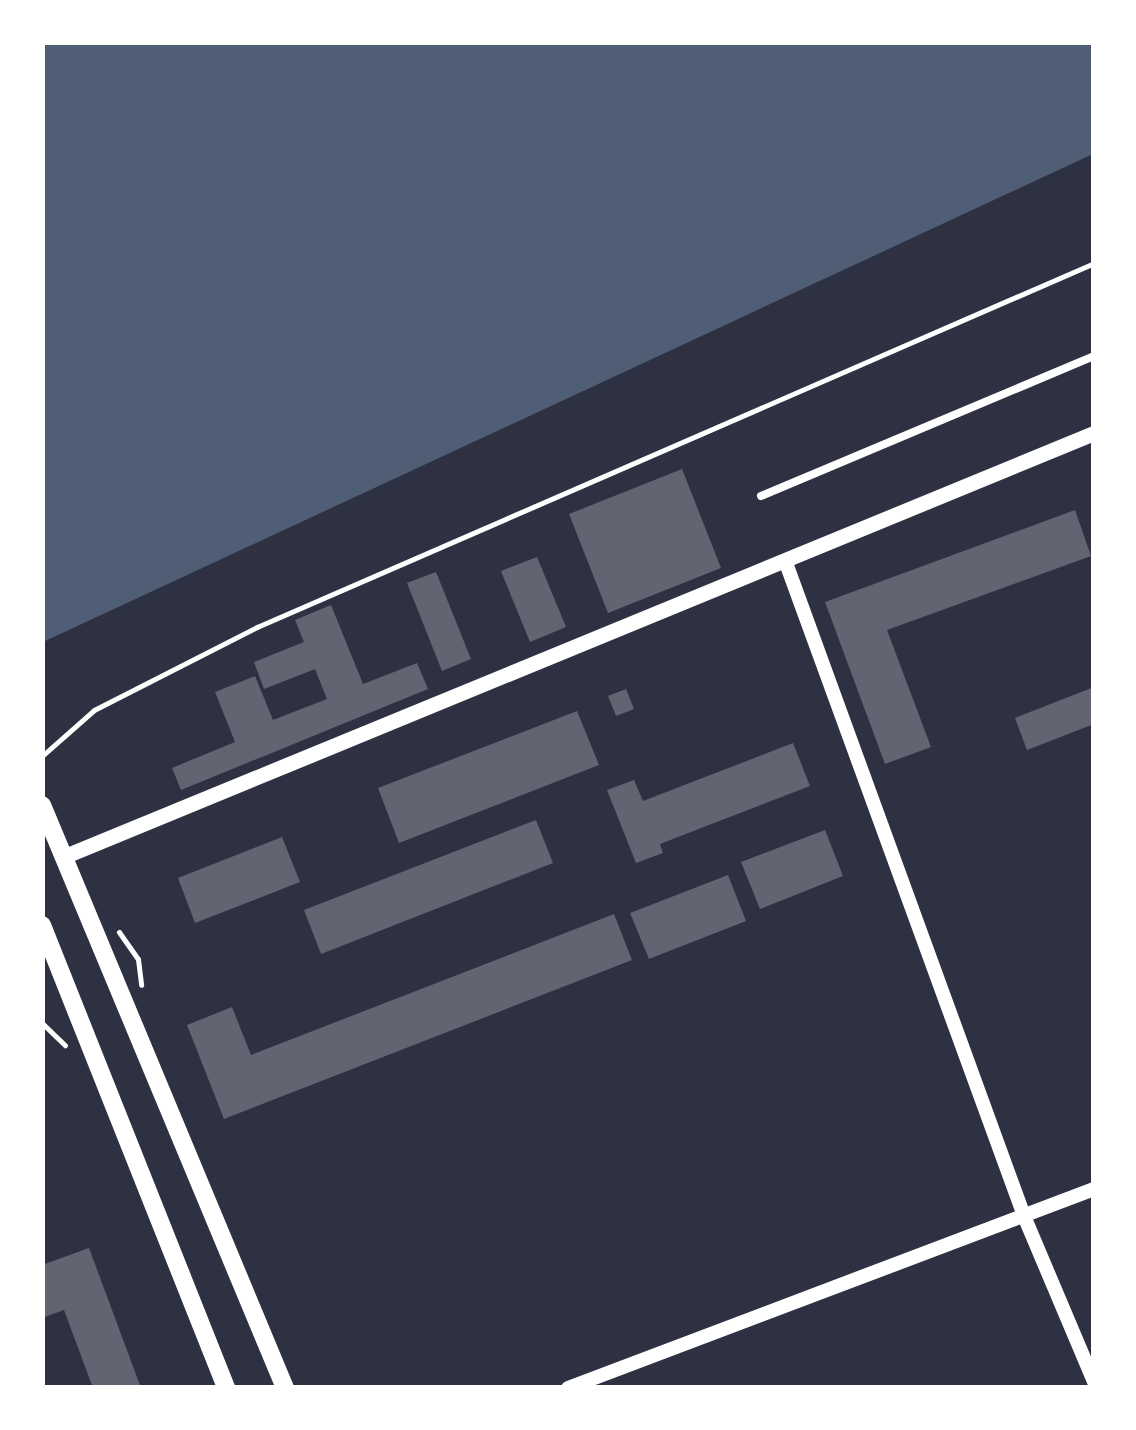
<!DOCTYPE html>
<html>
<head>
<meta charset="utf-8">
<style>
	body { margin:0 }
	#map { position:relative; width:1136px; height:1430px; overflow:hidden; background:#2d3142; font-family:"Source Sans 3",sans-serif }
	div>[style] { position:absolute }
	.water>* { inset:0; background:#4f5d75 }
	.building>* { inset:0; background:#626471 }
	.path>* { height:5px; margin:-2.5px; padding:0 2.5px; transform-origin:2.5px; border-radius:2.5px; background:#fff }
	.pedestrian>* { height:8px; margin:-4px; padding:0 4px; transform-origin:4px; border-radius:4px; background:#fff }
	.tertiary>* { height:14px; margin:-7px; padding:0 7px; transform-origin:7px; border-radius:7px; background:#fff }
	.secondary>* { height:15px; margin:-7.5px; padding:0 7.5px; transform-origin:7.5px; border-radius:7.5px; background:#fff }
	.trunk>* { height:18px; margin:-9px; padding:0 9px; transform-origin:9px; border-radius:9px; background:#fff }
	span { translate:-50% -50%; white-space:nowrap; text-align:center; line-height:1.15; -webkit-text-stroke:8px #fff; paint-order:stroke }
	.frame { position:absolute; inset:0; border:45px solid #fff; pointer-events:none }
</style>
</head>
<body>
<div id="map">
	<div class="water">
		<i style="clip-path:polygon(43px 42px,1093px 43px,1093px 154px,43px 642px)"></i>
	</div>
	<div class="building">
		<i style="clip-path:polygon(682px 469px,721px 568px,608px 613px,569px 514px)"></i>
		<i style="clip-path:polygon(1075px 510px,1091px 556px,887px 630px,931px 747px,885px 764px,825px 602px)"></i>
		<i style="clip-path:polygon(537px 557px,566px 627px,530px 642px,501px 571px)"></i>
		<i style="clip-path:polygon(436px 572px,471px 659px,442px 671px,407px 583px)"></i>
		<i style="clip-path:polygon(331px 605px,363px 684px,417px 663px,428px 689px,181px 790px,172px 768px,235px 742px,215px 692px,255px 676px,273px 720px,327px 699px,315px 669px,264px 689px,254px 662px,304px 642px,295px 620px)"></i>
		<i style="clip-path:polygon(1094px 687px,1094px 724px,1027px 750px,1015px 718px)"></i>
		<i style="clip-path:polygon(626px 689px,634px 709px,616px 716px,608px 696px)"></i>
		<i style="clip-path:polygon(577px 711px,599px 765px,399px 843px,378px 788px)"></i>
		<i style="clip-path:polygon(793px 743px,810px 786px,660px 844px,663px 853px,636px 863px,607px 790px,634px 780px,643px 801px)"></i>
		<i style="clip-path:polygon(536px 820px,553px 863px,321px 954px,304px 910px)"></i>
		<i style="clip-path:polygon(825px 830px,843px 876px,760px 909px,741px 862px)"></i>
		<i style="clip-path:polygon(282px 837px,300px 882px,195px 923px,178px 878px)"></i>
		<i style="clip-path:polygon(728px 875px,746px 921px,649px 959px,630px 913px)"></i>
		<i style="clip-path:polygon(614px 914px,632px 960px,224px 1119px,187px 1025px,232px 1007px,251px 1055px)"></i>
		<i style="clip-path:polygon(89px 1248px,141px 1388px,93px 1388px,64px 1310px,42px 1318px,42px 1265px)"></i>
	</div>
	<div class="path">
		<i style="left:42px;top:756px;width:69px;rotate:-41.5deg"></i>
		<i style="left:94px;top:710px;width:183px;rotate:-27deg"></i>
		<i style="left:257px;top:627px;width:913px;rotate:-23.5deg"></i>
		<i style="left:119px;top:932px;width:33px;rotate:55deg"></i>
		<i style="left:138px;top:959px;width:26px;rotate:83deg"></i>
		<i style="left:42px;top:1023px;width:32px;rotate:44deg"></i>
	</div>
	<div class="pedestrian">
		<i style="left:761px;top:496px;width:361px;rotate:-22.8deg"></i>
	</div>
	<div class="tertiary">
		<i style="left:786px;top:563px;width:695px;rotate:69.97deg"></i>
		<i style="left:1024px;top:1216px;width:180px;rotate:67.1deg"></i>
		<i style="left:568px;top:1388px;width:562px;rotate:-20.72deg"></i>
	</div>
	<div class="secondary">
		<i style="left:65px;top:856px;width:1113px;rotate:-22.35deg"></i>
	</div>
	<div class="trunk">
		<i style="left:42px;top:805px;width:632px;rotate:67.37deg"></i>
		<i style="left:42px;top:925px;width:498px;rotate:68.3deg"></i>
	</div>
	<div class="frame"></div>
</div>
</body>
</html>
